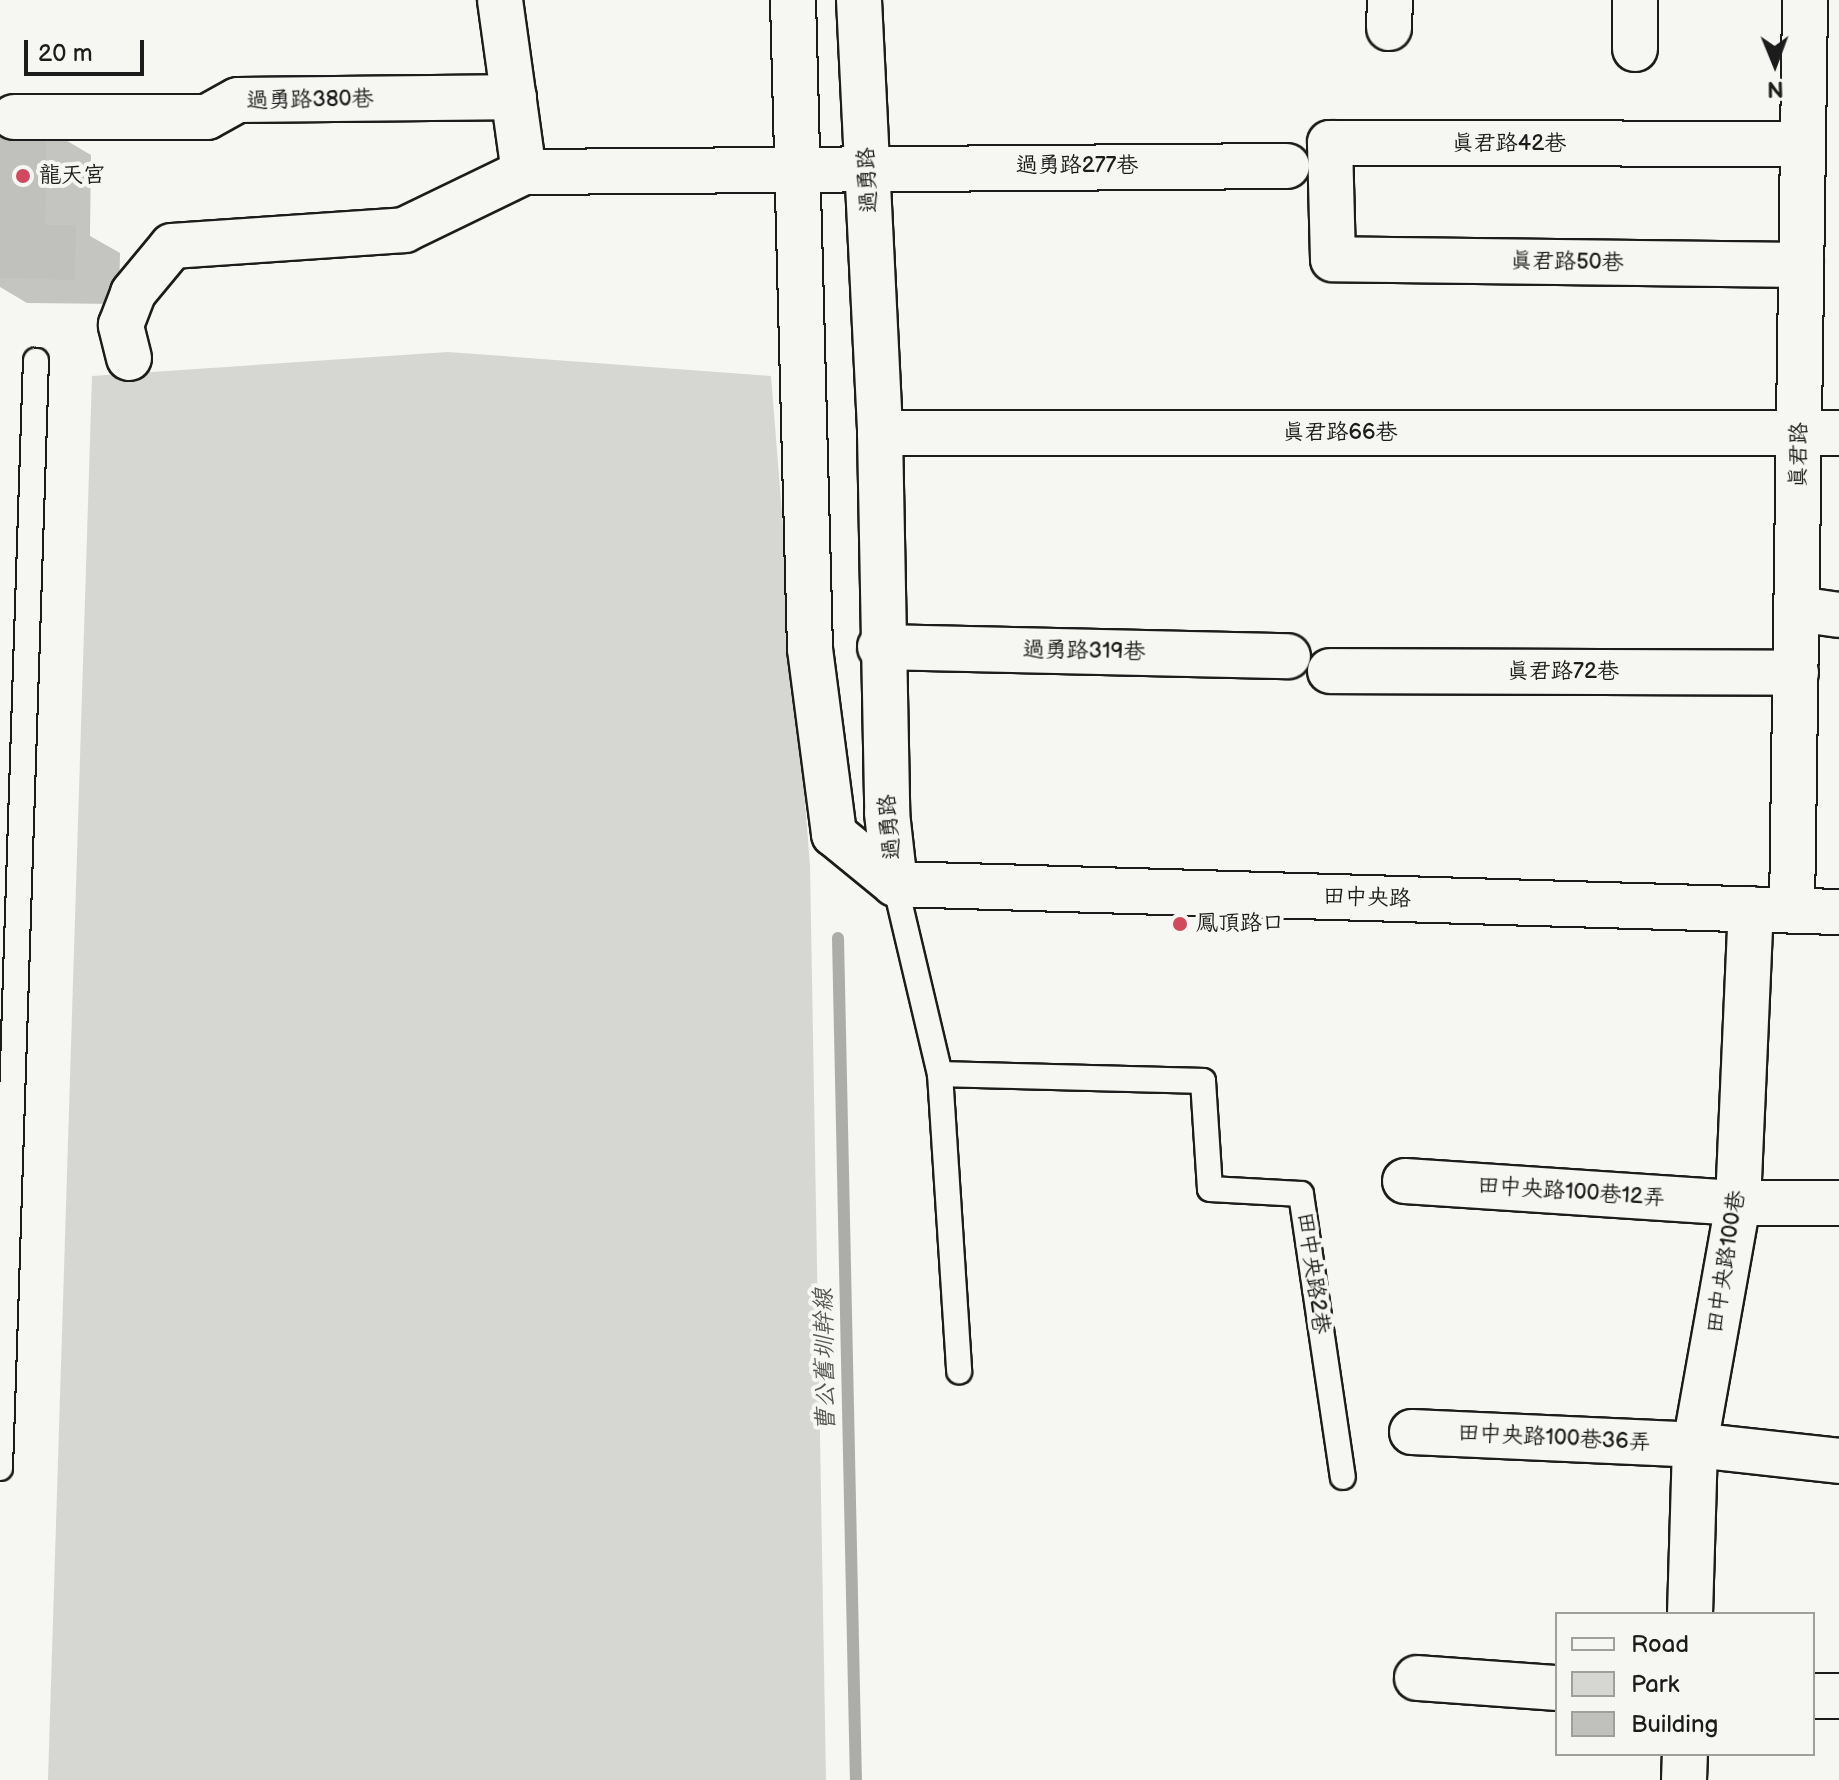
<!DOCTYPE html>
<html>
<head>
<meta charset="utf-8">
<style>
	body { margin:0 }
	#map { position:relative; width:1839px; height:1780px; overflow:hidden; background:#f6f6f2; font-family:"Balsamiq Sans","LXGW WenKai TC",sans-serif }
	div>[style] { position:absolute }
	.green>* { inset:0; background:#d6d6d2 }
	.shadow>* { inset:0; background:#0003 }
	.stream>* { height:12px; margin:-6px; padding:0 6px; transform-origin:6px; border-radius:6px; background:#acaca9 }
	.building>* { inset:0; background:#c0c0bd }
	.roads { filter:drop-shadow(2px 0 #1c1c1c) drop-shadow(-2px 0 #1c1c1c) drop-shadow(0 2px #1c1c1c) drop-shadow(0 -2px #1c1c1c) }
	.service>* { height:24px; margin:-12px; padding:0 12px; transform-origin:12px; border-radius:12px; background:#f6f6f2 }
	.minor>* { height:44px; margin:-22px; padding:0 22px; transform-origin:22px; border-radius:22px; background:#f6f6f2 }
	.dots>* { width:22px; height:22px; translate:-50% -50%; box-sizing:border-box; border:4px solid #f6f6f2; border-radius:50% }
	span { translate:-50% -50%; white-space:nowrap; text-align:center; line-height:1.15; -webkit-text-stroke:8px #f6f6f2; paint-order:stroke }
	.street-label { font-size:22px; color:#1c1c1c }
	.poi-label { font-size:22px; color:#1c1c1c }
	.left { translate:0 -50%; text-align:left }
	.water-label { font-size:24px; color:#565654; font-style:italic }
	.legend { position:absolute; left:1555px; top:1612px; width:260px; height:144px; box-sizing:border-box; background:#f6f6f2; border:2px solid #9f9f9c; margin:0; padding:10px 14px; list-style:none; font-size:24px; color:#1c1c1c }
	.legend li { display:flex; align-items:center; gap:16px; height:40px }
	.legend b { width:40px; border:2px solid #9f9f9c }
	.north { position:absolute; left:1735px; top:24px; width:80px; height:80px; -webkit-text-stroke:6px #f6f6f2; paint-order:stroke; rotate:179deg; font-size:22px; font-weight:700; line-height:32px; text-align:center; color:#1c1c1c }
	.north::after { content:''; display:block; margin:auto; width:28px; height:36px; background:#1c1c1c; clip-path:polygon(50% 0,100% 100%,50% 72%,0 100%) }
	.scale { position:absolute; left:24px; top:40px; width:120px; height:36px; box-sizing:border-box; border:4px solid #1c1c1c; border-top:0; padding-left:10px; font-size:24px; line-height:28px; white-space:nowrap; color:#1c1c1c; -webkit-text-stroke:6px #f6f6f2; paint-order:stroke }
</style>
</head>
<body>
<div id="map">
	<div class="green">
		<i style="clip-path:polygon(448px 352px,771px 376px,810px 865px,826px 1780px,48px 1780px,92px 376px)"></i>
	</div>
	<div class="shadow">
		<i style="clip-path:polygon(0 113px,47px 129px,91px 155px,90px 236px,120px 253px,119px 304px,27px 303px,0 287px)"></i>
	</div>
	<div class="stream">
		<i style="left:838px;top:938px;width:842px;rotate:88.78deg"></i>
	</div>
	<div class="building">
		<i style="clip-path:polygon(0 111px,47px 127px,45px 225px,76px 225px,75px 280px,0 278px)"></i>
	</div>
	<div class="roads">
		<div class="service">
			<i style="left:895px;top:884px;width:195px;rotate:76.7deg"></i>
			<i style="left:940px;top:1074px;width:298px;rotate:86.3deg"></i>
			<i style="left:940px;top:1074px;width:263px;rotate:1.5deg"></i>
			<i style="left:1203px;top:1081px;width:108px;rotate:86.3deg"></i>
			<i style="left:1210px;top:1189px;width:91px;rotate:3.1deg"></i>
			<i style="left:1301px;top:1194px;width:286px;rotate:81.6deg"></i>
			<i style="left:0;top:1468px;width:1108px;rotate:-88.14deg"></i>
		</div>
		<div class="minor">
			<i style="left:500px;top:0;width:174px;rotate:82.1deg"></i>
			<i style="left:793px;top:0;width:649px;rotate:88.5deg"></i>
			<i style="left:810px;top:649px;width:187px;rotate:82.6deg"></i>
			<i style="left:834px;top:834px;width:79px;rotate:39.3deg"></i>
			<i style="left:859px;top:0;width:434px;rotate:87.2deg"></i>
			<i style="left:880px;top:433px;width:380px;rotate:88.9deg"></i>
			<i style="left:887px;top:813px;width:71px;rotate:83.6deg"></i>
			<i style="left:1635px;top:0;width:49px;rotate:90deg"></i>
			<i style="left:1389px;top:28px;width:28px;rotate:-88deg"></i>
			<i style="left:14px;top:117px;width:193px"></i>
			<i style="left:207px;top:117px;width:35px;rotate:-29deg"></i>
			<i style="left:238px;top:100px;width:276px;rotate:-0.6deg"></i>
			<i style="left:1801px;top:265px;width:468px;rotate:-179.3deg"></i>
			<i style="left:1333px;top:259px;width:116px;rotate:-91.5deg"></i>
			<i style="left:1330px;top:143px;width:473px;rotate:0.1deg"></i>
			<i style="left:129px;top:358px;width:34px;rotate:-104deg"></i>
			<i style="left:121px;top:325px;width:34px;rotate:-69deg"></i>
			<i style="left:133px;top:293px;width:61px;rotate:-50.3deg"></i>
			<i style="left:172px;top:246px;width:233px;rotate:-3.9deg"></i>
			<i style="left:404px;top:230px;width:133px;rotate:-25.8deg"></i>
			<i style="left:524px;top:172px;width:763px;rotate:-0.45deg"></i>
			<i style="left:880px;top:433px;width:959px"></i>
			<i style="left:1797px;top:609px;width:42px;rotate:8.1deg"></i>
			<i style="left:880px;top:647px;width:408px;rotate:1.3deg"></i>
			<i style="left:1330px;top:671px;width:466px;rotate:0.2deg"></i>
			<i style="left:895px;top:884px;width:944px;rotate:1.7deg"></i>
			<i style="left:1792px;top:910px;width:910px;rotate:-89.18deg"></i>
			<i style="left:1405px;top:1181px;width:334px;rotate:3.8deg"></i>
			<i style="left:1738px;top:1203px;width:101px"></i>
			<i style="left:1412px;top:1432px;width:283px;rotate:2.6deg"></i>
			<i style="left:1695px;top:1445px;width:145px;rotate:6.3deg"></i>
			<i style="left:1690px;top:1614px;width:169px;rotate:-88.3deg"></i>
			<i style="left:1695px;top:1445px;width:246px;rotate:-79.9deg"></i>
			<i style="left:1738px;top:1203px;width:294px;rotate:-87.5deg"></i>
			<i style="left:1417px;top:1678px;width:140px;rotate:4.1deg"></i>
			<i style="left:1813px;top:1696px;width:26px"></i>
			<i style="left:1684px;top:1780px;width:26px;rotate:-88deg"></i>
		</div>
	</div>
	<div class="dots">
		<i style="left:23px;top:176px;background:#d1495b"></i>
		<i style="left:1180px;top:924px;background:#d1495b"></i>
	</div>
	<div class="street-label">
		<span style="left:310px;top:100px;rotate:-1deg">過勇路380巷</span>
		<span style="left:1509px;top:144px">真君路42巷</span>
		<span style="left:1077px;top:166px">過勇路277巷</span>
		<span style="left:868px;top:180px;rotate:-93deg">過勇路</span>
		<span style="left:1567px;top:262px;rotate:1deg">真君路50巷</span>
		<span style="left:1340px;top:433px">真君路66巷</span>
		<span style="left:1799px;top:455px;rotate:-89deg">真君路</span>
		<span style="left:1084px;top:651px;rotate:1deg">過勇路319巷</span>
		<span style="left:1563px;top:672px">真君路72巷</span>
		<span style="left:890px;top:827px;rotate:-95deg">過勇路</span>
		<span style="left:1367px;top:898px;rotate:2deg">田中央路</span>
		<span style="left:1571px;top:1192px;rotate:4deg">田中央路100巷12弄</span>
		<span style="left:1726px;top:1262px;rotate:-81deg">田中央路100巷</span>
		<span style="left:1313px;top:1273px;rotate:82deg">田中央路2巷</span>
		<span style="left:1554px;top:1438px;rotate:3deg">田中央路100巷36弄</span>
	</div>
	<div class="poi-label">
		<span class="left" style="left:39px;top:176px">龍天宮</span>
		<span class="left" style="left:1196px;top:924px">鳳頂路口</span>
	</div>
	<div class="water-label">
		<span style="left:825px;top:1360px;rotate:-91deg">曹公舊圳幹線</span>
	</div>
	<ul class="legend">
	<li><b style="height:10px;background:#f6f6f2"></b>Road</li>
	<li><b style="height:22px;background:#d6d6d2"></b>Park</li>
	<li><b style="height:22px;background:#c0c0bd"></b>Building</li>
	</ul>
	<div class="north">N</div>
	<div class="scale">20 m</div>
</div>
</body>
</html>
